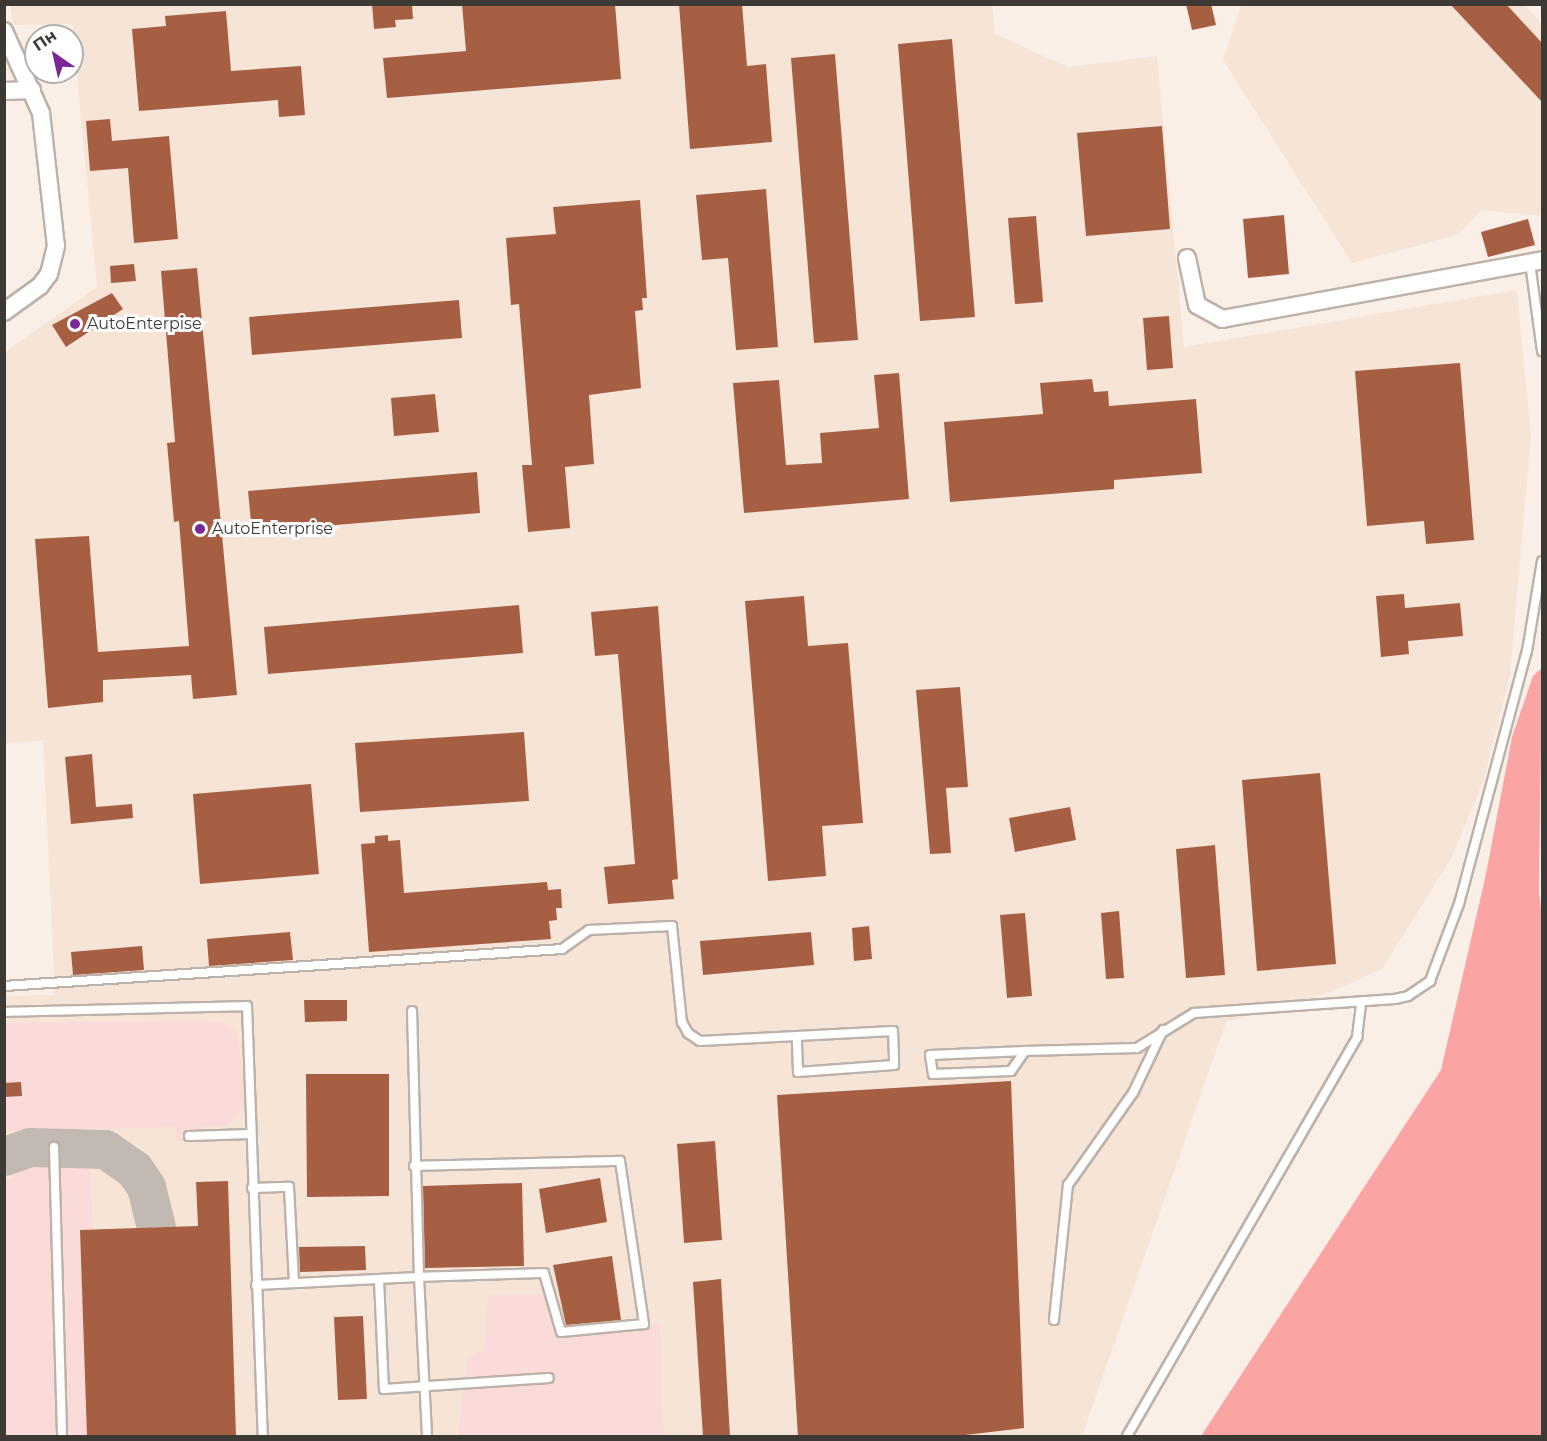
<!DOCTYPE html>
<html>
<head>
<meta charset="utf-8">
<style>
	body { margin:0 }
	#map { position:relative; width:1547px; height:1441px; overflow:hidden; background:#faefe6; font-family:Montserrat,sans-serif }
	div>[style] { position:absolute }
	.built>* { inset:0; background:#f6e5d6 }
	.green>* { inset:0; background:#fbdbda }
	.forest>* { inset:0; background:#faa4a3 }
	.taxiway>* { height:39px; margin:-19.5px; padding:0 19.5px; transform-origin:19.5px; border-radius:19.5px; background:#c2b9b2 }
	.building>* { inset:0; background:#a75f44 }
	.roads { filter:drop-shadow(2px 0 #bdb2aa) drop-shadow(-2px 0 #bdb2aa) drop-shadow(0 2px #bdb2aa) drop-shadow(0 -2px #bdb2aa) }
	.lane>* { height:8px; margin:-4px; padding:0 4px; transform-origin:4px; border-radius:4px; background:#fff }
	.street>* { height:16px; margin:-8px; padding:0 8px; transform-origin:8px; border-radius:8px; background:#fff }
	.dots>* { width:16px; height:16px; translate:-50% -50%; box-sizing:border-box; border:3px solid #fefffe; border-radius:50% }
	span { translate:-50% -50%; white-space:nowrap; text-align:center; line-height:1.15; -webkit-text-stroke:6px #fefffe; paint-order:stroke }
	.poi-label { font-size:16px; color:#3d3935 }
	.left { translate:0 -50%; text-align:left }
	.frame { position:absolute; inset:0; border:6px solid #3d3935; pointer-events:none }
	.north { position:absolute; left:24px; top:24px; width:60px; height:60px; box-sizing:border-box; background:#fefffe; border:2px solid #b1b0ae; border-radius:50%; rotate:326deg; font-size:16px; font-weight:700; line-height:24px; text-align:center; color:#3d3935 }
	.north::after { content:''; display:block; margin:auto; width:21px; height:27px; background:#7c2797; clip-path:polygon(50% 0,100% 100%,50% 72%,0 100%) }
</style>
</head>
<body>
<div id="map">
	<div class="built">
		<i style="clip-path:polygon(10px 5px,992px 5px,995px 34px,1068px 67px,1157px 56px,1184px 347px,1517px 290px,1531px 437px,1510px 674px,1484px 779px,1452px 857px,1382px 969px,1333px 991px,1226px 1022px,1082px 1436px,5px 1436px,5px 996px,55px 995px,43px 740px,5px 744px,4px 353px,97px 287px,72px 24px,13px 25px)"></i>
		<i style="clip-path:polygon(1241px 5px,1525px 5px,1542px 24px,1542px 216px,1482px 210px,1458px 235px,1352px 263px,1223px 60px)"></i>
	</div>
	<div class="green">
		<i style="clip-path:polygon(200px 1020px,225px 1022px,238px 1033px,245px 1095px,239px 1115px,228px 1125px,199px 1127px,195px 1141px,177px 1141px,175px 1127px,5px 1132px,5px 1023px)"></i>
		<i style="clip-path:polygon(48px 1166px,90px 1166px,93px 1230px,80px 1231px,87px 1436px,5px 1436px,5px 1181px,26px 1170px)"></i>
		<i style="clip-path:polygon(488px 1295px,547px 1295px,556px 1334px,660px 1323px,664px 1436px,458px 1436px,467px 1358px,484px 1350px)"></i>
	</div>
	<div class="forest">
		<i style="clip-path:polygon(1542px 668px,1539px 892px,1542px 918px,1542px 1436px,1201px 1436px,1441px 1070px,1486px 874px,1512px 737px,1533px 676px)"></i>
	</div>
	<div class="taxiway">
		<i style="left:4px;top:1156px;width:28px;rotate:-19deg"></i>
		<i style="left:30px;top:1147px;width:75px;rotate:1.5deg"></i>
		<i style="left:105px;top:1149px;width:35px;rotate:35deg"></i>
		<i style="left:134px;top:1169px;width:22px;rotate:56deg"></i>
		<i style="left:146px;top:1187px;width:41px;rotate:76deg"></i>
	</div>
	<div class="building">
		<i style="clip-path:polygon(372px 4px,412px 4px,413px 19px,395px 20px,396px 27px,374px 29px)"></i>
		<i style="clip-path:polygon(462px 4px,615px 4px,621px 79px,387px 98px,383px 58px,466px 51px)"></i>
		<i style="clip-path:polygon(679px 4px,742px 4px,747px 66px,766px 64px,772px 142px,690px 149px)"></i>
		<i style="clip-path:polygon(1186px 4px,1211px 4px,1216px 25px,1192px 30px)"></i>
		<i style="clip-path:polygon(1450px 4px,1506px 4px,1542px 43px,1542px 102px)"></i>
		<i style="clip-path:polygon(226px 11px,231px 71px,301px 66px,305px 115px,279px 117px,278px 100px,139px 111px,132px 29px,166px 26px,165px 16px)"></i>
		<i style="clip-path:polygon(952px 39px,975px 317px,920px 321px,898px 44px)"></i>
		<i style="clip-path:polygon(835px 54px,858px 340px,814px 343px,791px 58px)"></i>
		<i style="clip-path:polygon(110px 119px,112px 141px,169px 136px,178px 239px,134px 243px,128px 168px,90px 171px,86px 121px)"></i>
		<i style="clip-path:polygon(1162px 126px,1170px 229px,1086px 236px,1077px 133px)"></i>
		<i style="clip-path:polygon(766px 189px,778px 347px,736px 350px,728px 258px,702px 260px,696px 195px)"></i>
		<i style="clip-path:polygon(640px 200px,647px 298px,642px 298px,643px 310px,635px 311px,641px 388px,589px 395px,594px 464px,565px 467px,570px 528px,528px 532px,522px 465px,532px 465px,519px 304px,511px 305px,506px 238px,556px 234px,553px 207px)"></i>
		<i style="clip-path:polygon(1284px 215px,1289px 274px,1248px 278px,1243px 219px)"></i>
		<i style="clip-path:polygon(1036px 216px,1043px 302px,1015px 304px,1008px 218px)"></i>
		<i style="clip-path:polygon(1528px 219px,1535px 245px,1488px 257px,1481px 232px)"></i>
		<i style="clip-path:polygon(134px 264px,136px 281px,111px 283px,110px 266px)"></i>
		<i style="clip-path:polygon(197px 268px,237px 695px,193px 699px,191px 675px,103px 680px,103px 702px,48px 708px,35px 539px,89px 536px,98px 652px,189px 646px,179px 521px,174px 522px,167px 443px,175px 442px,161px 271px)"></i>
		<i style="clip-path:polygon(112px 293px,123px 309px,66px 347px,52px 325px)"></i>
		<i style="clip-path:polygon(459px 300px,462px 338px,252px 355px,249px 317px)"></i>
		<i style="clip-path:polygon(1169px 316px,1173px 368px,1147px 370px,1143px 318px)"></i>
		<i style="clip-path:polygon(1460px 363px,1474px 540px,1426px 544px,1424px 521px,1367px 526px,1355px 371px)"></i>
		<i style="clip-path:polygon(899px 373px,909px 499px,744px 513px,733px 383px,779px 380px,786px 465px,822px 463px,820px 433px,879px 428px,874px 375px)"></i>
		<i style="clip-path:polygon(1092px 379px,1094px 392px,1108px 391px,1109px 406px,1196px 399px,1202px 473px,1114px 480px,1114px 489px,950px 502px,944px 422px,1043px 414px,1040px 383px)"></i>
		<i style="clip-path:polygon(435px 394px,439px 432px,394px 436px,391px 398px)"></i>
		<i style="clip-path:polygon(477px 472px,480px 513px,252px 532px,248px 491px)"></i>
		<i style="clip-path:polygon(1404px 594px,1405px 608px,1460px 603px,1463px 636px,1408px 641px,1409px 654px,1381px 657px,1376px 596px)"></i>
		<i style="clip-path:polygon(804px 596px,808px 646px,848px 643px,863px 823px,822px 826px,826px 876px,768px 881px,745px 601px)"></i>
		<i style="clip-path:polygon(519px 605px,523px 653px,268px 674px,264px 627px)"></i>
		<i style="clip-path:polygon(658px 606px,678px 879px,672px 880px,674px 899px,608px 904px,604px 867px,635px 864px,618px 654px,595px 656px,591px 612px)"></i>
		<i style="clip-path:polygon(960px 687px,968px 787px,946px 788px,951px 853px,930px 854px,916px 690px)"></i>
		<i style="clip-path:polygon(524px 732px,529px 801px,360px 812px,355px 743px)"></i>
		<i style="clip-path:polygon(92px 754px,96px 807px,132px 804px,133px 818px,71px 824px,65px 757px)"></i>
		<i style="clip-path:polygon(1320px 773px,1336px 964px,1257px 971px,1242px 780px)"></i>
		<i style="clip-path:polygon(311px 784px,319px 874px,200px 884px,193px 794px)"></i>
		<i style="clip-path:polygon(1070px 807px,1076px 840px,1015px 852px,1009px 818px)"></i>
		<i style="clip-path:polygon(388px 835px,388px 841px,400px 840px,404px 893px,547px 882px,548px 890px,561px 889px,562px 908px,556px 908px,557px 920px,549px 921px,551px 939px,369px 952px,361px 844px,375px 843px,375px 836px)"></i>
		<i style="clip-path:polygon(1215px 845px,1225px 975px,1186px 978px,1176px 849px)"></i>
		<i style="clip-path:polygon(1119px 911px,1124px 978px,1106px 979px,1101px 913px)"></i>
		<i style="clip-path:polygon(1025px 913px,1032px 996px,1007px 998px,1000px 915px)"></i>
		<i style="clip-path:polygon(869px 926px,872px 959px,854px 961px,852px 928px)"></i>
		<i style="clip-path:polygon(290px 932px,293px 960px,209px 966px,207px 939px)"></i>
		<i style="clip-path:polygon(811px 932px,814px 965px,703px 975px,700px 941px)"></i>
		<i style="clip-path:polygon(142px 946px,144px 970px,73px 975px,71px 952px)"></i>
		<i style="clip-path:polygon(304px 1000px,347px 1000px,347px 1021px,305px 1022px)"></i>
		<i style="clip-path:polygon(306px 1074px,389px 1074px,389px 1196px,307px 1197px)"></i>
		<i style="clip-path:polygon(1011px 1081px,1024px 1428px,949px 1437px,798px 1437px,777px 1095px)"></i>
		<i style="clip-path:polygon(21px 1082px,22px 1096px,4px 1097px,4px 1083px)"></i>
		<i style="clip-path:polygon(715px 1141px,722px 1240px,684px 1243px,677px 1144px)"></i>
		<i style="clip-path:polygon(600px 1178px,607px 1222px,546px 1233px,539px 1189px)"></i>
		<i style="clip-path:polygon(228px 1181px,236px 1437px,87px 1437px,80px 1230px,198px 1226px,196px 1182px)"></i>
		<i style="clip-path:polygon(522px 1183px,524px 1266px,425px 1268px,423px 1186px)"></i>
		<i style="clip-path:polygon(365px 1246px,366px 1270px,300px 1272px,299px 1247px)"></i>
		<i style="clip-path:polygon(612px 1256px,621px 1320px,566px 1325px,553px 1265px)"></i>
		<i style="clip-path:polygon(721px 1279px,730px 1437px,703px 1437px,693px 1282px)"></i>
		<i style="clip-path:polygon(363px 1316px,367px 1399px,338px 1400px,334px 1317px)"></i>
	</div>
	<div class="roads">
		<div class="lane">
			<i style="left:1530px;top:263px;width:89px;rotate:82.2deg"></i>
			<i style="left:4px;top:986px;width:559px;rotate:-3.79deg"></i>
			<i style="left:562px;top:949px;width:33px;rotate:-35deg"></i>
			<i style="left:589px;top:930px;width:83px;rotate:-2.8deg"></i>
			<i style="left:672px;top:926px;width:97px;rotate:84.1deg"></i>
			<i style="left:682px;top:1022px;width:13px;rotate:61deg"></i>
			<i style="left:688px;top:1033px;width:14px;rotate:34deg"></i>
			<i style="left:700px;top:1041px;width:97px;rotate:-3deg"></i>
			<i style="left:797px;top:1036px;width:96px;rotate:-3deg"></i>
			<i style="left:893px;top:1031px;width:34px;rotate:88deg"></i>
			<i style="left:894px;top:1065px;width:96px;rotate:175.8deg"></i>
			<i style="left:798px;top:1072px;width:36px;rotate:-92deg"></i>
			<i style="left:4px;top:1012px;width:243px;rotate:-1.4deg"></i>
			<i style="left:247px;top:1006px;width:430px;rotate:87.9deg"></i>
			<i style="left:1025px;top:1051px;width:24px;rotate:125deg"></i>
			<i style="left:1011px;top:1071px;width:78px;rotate:177.8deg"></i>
			<i style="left:933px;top:1074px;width:19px;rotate:-99deg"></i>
			<i style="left:930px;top:1055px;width:95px;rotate:-2.4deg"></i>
			<i style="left:1025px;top:1051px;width:112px;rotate:-1.5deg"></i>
			<i style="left:1137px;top:1048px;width:67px;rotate:-31.6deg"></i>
			<i style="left:1194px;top:1013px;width:201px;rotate:-4deg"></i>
			<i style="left:1395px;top:999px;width:13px;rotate:-13deg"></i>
			<i style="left:1408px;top:996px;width:27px;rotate:-34deg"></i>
			<i style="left:1430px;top:981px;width:82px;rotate:-69.4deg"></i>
			<i style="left:1459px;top:904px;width:262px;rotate:-75deg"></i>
			<i style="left:1527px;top:651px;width:91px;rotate:-80.5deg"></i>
			<i style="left:189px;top:1136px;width:61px;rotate:-1.9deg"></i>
			<i style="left:54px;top:1147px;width:289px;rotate:88.4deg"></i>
			<i style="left:414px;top:1166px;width:206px;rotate:-1.4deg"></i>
			<i style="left:620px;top:1161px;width:165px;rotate:81.6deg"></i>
			<i style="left:644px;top:1324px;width:83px;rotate:174.5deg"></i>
			<i style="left:561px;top:1332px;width:61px;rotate:-106.1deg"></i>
			<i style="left:544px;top:1273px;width:125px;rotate:178.2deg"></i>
			<i style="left:419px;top:1277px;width:159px;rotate:87.1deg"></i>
			<i style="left:252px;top:1188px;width:37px;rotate:-2deg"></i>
			<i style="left:289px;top:1187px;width:96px;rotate:87deg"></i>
			<i style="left:379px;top:1280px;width:109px;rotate:87.4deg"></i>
			<i style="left:384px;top:1389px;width:165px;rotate:-3.8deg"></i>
			<i style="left:256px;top:1285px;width:163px;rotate:-2.8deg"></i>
			<i style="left:419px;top:1277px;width:266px;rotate:-91.5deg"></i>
			<i style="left:1054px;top:1320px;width:136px;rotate:-84.1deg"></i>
			<i style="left:1068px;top:1185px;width:113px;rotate:-54.8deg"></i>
			<i style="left:1133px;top:1093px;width:70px;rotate:-64.5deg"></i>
			<i style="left:1127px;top:1436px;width:461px;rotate:-60deg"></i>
			<i style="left:1357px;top:1037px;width:34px;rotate:-83deg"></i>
		</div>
		<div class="street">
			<i style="left:4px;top:31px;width:90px;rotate:65.7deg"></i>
			<i style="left:41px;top:113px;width:134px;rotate:83.6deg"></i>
			<i style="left:56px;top:246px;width:29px;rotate:104deg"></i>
			<i style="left:49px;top:274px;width:15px;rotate:127deg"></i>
			<i style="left:40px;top:286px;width:44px;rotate:144.2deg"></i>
			<i style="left:4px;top:91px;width:28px;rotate:-2deg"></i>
			<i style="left:1187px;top:258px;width:48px;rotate:78deg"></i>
			<i style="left:1197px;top:305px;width:29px;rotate:29deg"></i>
			<i style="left:1222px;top:319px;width:325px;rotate:-10.4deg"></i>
		</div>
	</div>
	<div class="dots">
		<i style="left:75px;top:324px;background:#7c2797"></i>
		<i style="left:200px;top:529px;background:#7c2797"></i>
	</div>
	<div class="poi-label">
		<span class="left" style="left:87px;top:324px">AutoEnterpise</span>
		<span class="left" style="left:212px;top:529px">AutoEnterprise</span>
	</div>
	<div class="frame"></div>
	<div class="north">Пн</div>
</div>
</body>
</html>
